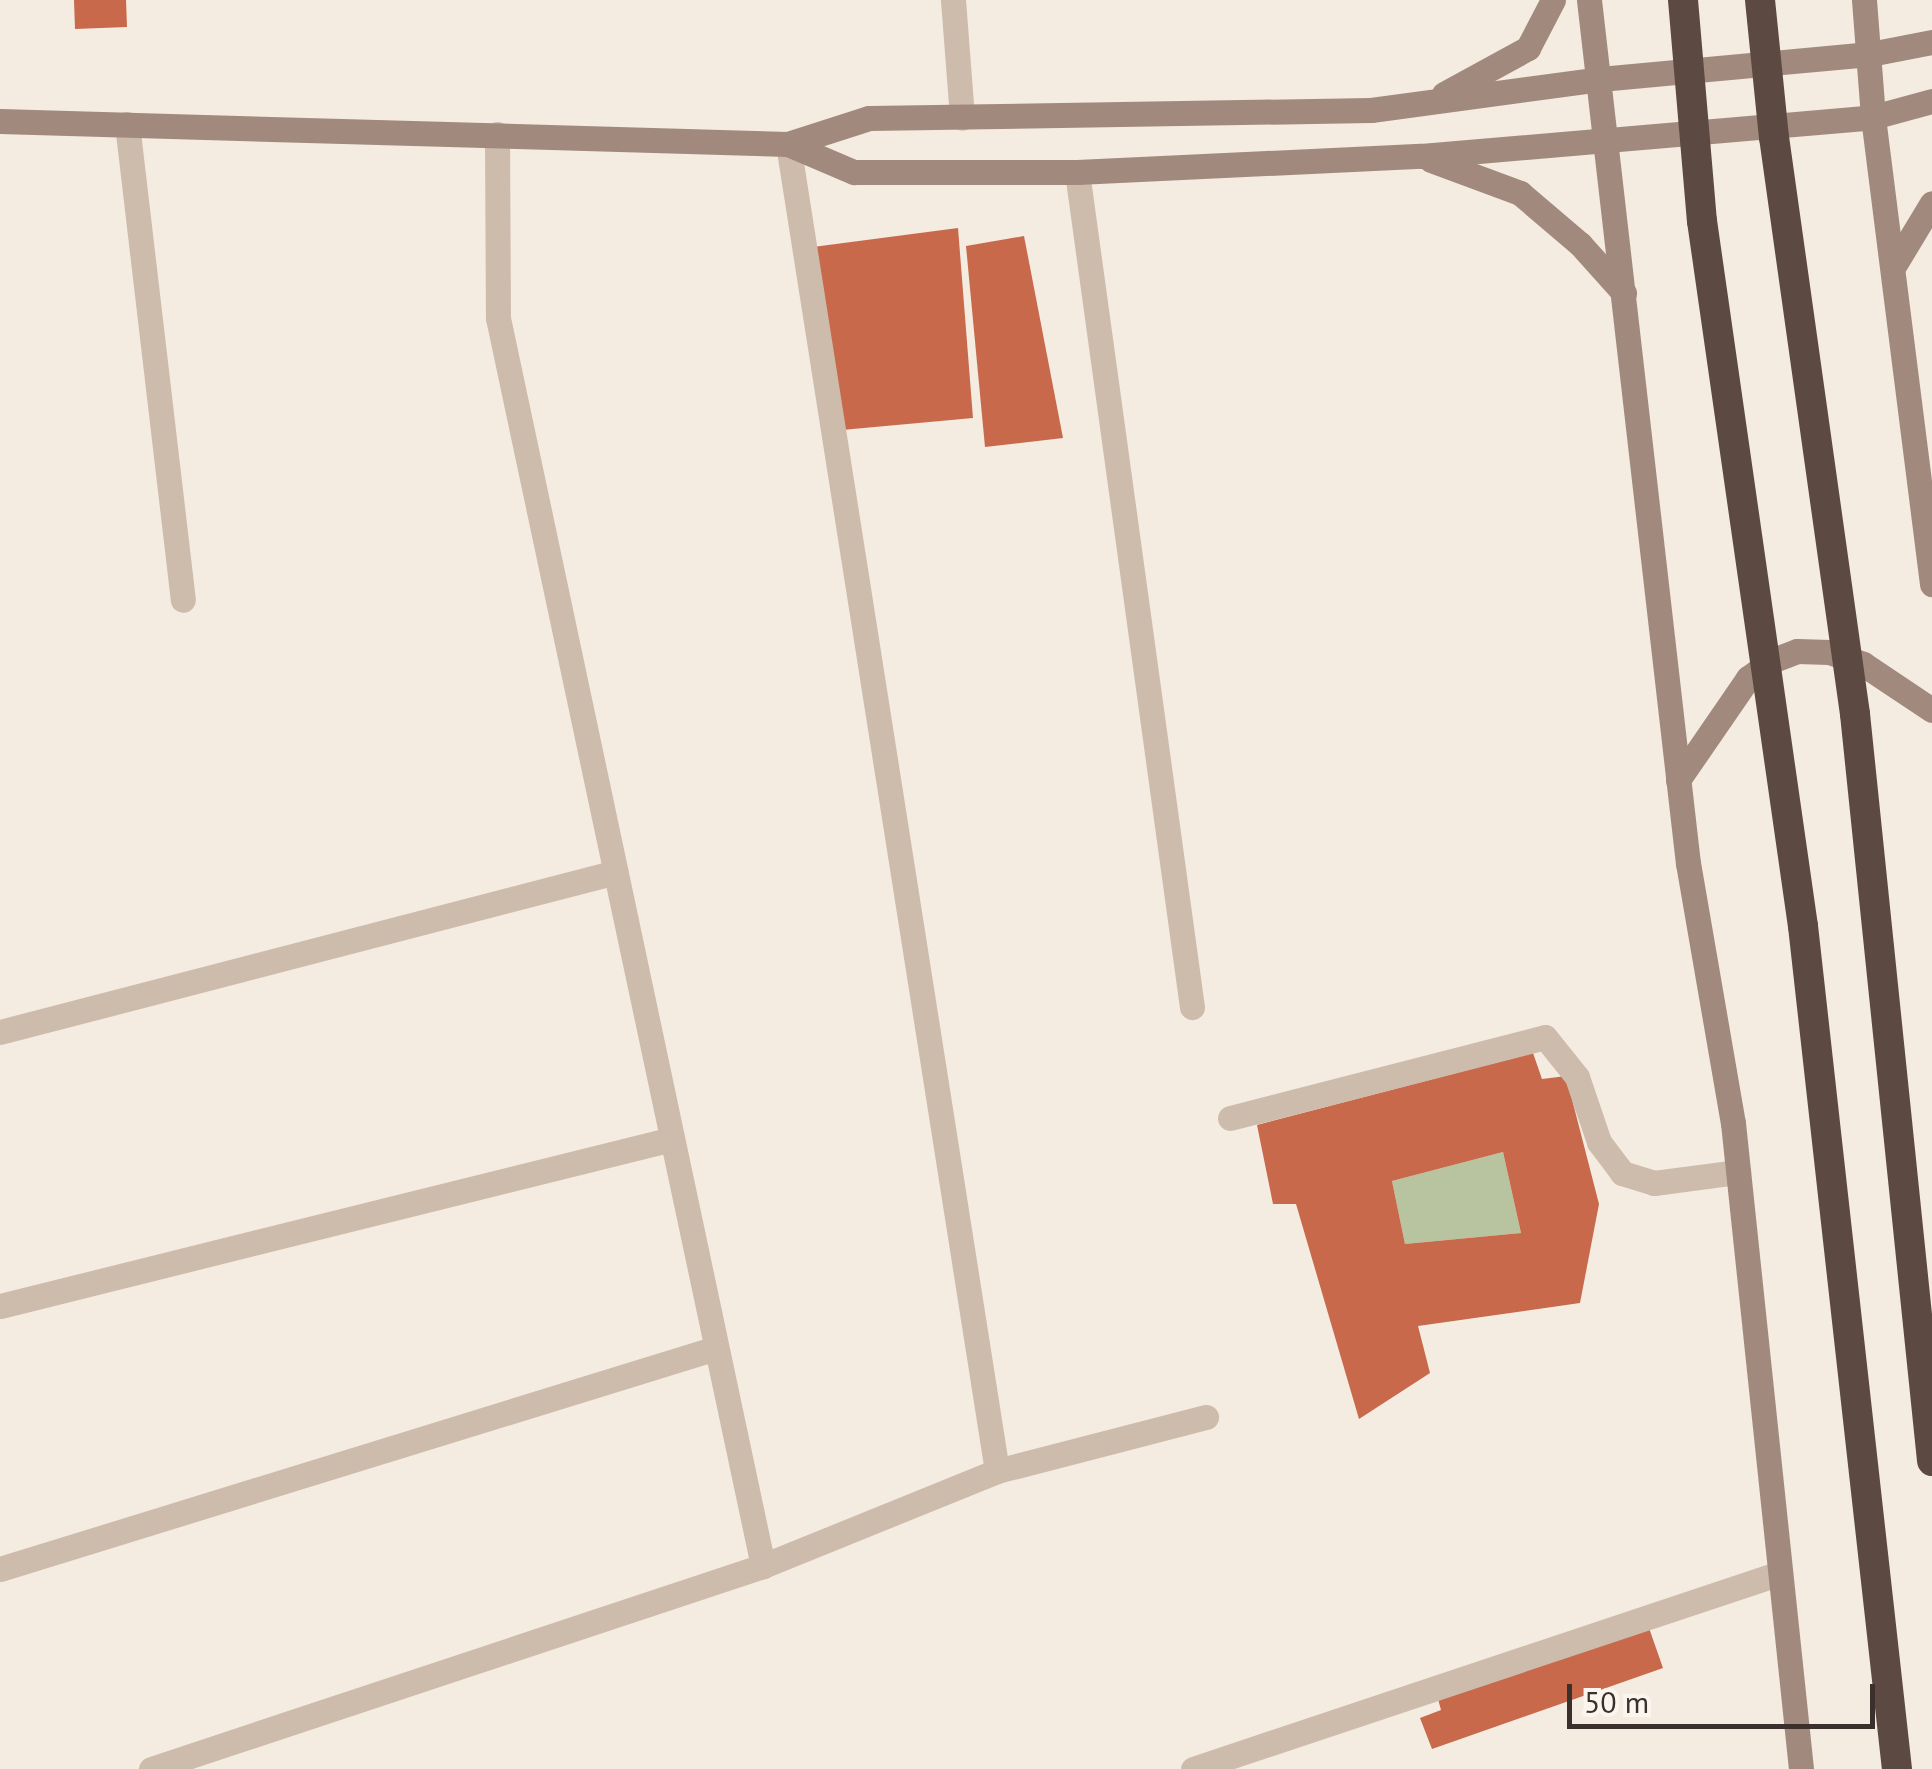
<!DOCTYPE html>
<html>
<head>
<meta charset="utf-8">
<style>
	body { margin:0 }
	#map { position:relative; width:1932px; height:1769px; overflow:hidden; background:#f4ebe1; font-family:"PT Sans",sans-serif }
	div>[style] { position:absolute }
	.green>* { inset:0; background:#b8c4a0 }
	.building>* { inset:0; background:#c8694b }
	.lane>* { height:25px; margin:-12.5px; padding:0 12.5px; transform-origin:12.5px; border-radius:12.5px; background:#cdbbac }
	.street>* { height:25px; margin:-12.5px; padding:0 12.5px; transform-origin:12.5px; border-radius:12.5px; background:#cdbbac }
	.secondary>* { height:25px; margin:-12.5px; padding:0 12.5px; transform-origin:12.5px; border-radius:12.5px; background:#a18a7d }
	.highway-bridge>* { height:30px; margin:-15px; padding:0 15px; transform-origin:15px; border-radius:15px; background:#5c4a42 }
	span { translate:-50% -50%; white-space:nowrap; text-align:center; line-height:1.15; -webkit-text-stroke:9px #fbf5ee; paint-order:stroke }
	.scale { position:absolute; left:1567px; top:1684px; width:308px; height:45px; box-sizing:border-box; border:5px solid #3b302b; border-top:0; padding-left:12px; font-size:30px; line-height:35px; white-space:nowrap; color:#3b302b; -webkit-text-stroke:8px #fbf5ee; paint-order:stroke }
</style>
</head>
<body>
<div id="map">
	<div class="green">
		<i style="clip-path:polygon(1503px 1152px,1521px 1233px,1405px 1244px,1392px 1181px)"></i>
	</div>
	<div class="building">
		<i style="clip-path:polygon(74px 0,126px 0,127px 27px,75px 29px)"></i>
		<i style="clip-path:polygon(958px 228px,973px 418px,842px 430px,813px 247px)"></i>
		<i style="clip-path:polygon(1024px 236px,1063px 438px,985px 447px,966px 246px)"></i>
		<i style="clip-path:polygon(evenodd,1533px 1053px,1542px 1079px,1566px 1076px,1599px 1204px,1580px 1303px,1418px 1326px,1430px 1373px,1359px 1419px,1296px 1204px,1273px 1204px,1257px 1125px,1533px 1053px,1503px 1152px,1521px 1233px,1405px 1244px,1392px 1181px,1503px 1152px)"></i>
		<i style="clip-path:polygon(1649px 1628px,1663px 1668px,1432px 1749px,1420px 1718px,1441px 1710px,1438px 1699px)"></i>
	</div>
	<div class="lane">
		<i style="left:953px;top:0;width:118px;rotate:85.6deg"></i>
	</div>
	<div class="street">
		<i style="left:127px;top:124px;width:479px;rotate:83.3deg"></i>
		<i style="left:497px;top:134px;width:184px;rotate:89.7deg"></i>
		<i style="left:498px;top:318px;width:1276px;rotate:78.01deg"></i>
		<i style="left:1077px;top:172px;width:843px;rotate:82.16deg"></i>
		<i style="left:0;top:1032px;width:636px;rotate:-14.56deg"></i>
		<i style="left:1230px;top:1118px;width:325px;rotate:-14.4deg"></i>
		<i style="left:1545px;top:1037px;width:51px;rotate:51.3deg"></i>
		<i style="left:1577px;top:1077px;width:69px;rotate:71.3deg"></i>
		<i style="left:1599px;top:1142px;width:39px;rotate:53deg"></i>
		<i style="left:1622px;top:1173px;width:34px;rotate:17deg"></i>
		<i style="left:1654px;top:1183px;width:85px;rotate:-7.5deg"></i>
		<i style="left:0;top:1306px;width:692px;rotate:-13.96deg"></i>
		<i style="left:997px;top:1471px;width:216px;rotate:-14.5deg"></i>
		<i style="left:0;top:1569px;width:749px;rotate:-17.15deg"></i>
		<i style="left:151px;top:1769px;width:645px;rotate:-18.35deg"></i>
		<i style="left:763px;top:1566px;width:253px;rotate:-22.1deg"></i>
		<i style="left:997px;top:1471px;width:1343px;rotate:-98.95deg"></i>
		<i style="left:1193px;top:1769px;width:616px;rotate:-18.46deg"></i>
	</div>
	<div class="secondary">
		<i style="left:1589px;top:0;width:869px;rotate:83.46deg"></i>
		<i style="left:1688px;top:863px;width:264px;rotate:80.2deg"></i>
		<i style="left:1733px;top:1123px;width:650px;rotate:83.99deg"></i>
		<i style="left:1864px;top:0;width:117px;rotate:85.6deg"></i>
		<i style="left:1873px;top:117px;width:471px;rotate:82.8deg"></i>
		<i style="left:1444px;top:94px;width:96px;rotate:-28.7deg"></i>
		<i style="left:1528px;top:48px;width:54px;rotate:-62.5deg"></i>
		<i style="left:0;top:121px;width:788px;rotate:1.67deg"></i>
		<i style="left:788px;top:144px;width:85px;rotate:-17.8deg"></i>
		<i style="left:869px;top:118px;width:502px;rotate:-0.91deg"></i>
		<i style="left:1371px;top:110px;width:231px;rotate:-7.7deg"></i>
		<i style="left:1600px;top:79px;width:271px;rotate:-5.3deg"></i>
		<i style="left:1870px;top:54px;width:63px;rotate:-11deg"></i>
		<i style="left:788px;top:144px;width:72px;rotate:23deg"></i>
		<i style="left:854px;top:172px;width:223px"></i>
		<i style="left:1077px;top:172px;width:344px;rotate:-2.7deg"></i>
		<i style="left:1421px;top:156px;width:454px;rotate:-4.9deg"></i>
		<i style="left:1873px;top:117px;width:61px;rotate:-15.2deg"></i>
		<i style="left:1431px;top:160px;width:95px;rotate:20.3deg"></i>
		<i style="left:1520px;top:193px;width:79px;rotate:40.4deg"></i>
		<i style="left:1580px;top:244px;width:66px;rotate:48.1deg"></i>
		<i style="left:1895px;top:264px;width:71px;rotate:-58.8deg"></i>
		<i style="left:1678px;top:780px;width:124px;rotate:-55.5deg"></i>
		<i style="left:1748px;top:678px;width:29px;rotate:-36deg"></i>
		<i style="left:1771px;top:661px;width:28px;rotate:-21deg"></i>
		<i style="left:1797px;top:651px;width:32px;rotate:2deg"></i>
		<i style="left:1829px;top:652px;width:36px;rotate:19deg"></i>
		<i style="left:1863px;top:664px;width:83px;rotate:33.7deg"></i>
	</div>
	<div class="highway-bridge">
		<i style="left:1683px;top:0;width:222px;rotate:85.1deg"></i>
		<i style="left:1702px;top:221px;width:712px;rotate:81.85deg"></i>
		<i style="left:1803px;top:926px;width:848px;rotate:83.64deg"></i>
		<i style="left:1760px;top:0;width:138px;rotate:84.2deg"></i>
		<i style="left:1774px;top:137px;width:583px;rotate:82.01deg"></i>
		<i style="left:1855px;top:714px;width:751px;rotate:84.11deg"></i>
	</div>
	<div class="scale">50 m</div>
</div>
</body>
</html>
